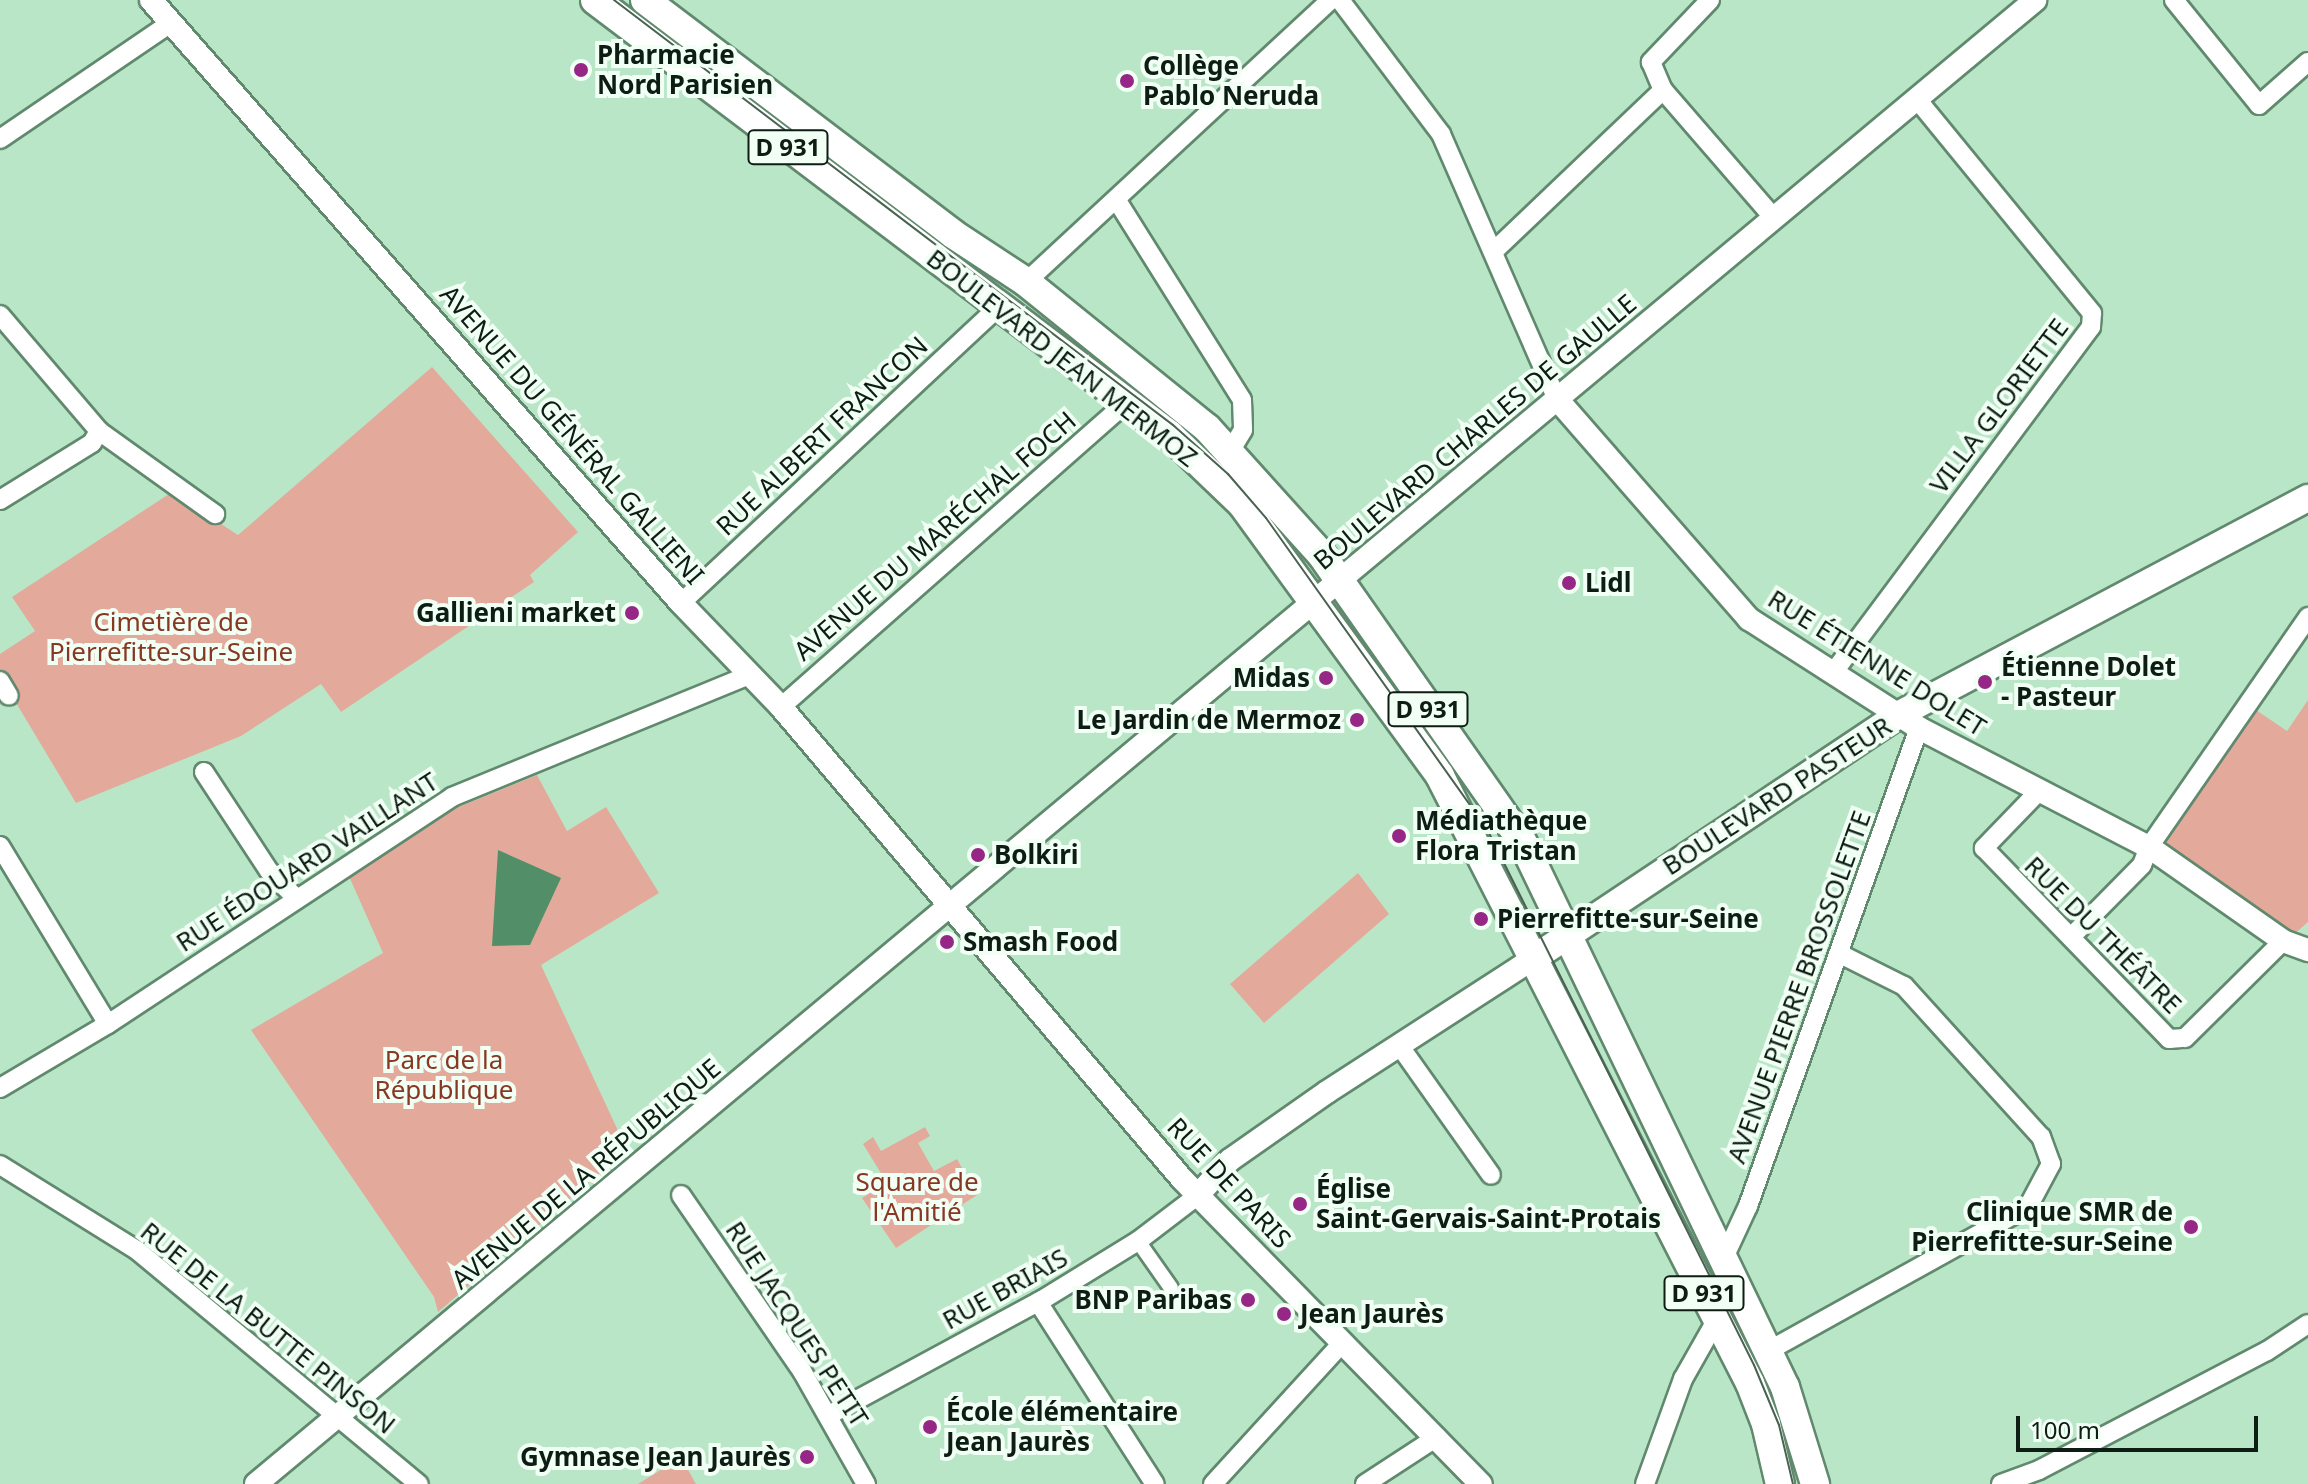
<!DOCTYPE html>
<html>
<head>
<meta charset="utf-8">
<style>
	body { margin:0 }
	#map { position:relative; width:2308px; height:1484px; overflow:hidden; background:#bae6c8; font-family:"Noto Sans",sans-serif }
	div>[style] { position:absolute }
	.green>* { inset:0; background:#e3aa9c }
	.water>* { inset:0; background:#528f68 }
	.roads { filter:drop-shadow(2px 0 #60896d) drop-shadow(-2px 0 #60896d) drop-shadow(0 2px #60896d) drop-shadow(0 -2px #60896d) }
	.pedestrian>* { height:14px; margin:-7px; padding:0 7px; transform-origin:7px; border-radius:7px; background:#fff }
	.minor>* { height:18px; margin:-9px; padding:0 9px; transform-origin:9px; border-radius:9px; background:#fff }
	.tertiary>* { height:22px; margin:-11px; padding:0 11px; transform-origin:11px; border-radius:11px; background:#fff }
	.secondary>* { height:26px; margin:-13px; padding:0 13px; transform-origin:13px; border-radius:13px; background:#fff }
	.primary>* { height:28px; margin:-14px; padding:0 14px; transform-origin:14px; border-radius:14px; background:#fff }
	.tram>* { height:2px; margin:-1px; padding:0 1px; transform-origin:1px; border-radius:1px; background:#496251 }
	.dots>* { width:22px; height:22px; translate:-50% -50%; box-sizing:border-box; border:4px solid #f1fff5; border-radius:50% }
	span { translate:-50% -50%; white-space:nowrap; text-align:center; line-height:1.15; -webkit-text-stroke:8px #f1fff5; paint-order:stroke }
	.shield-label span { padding:2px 6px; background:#f1fff5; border:2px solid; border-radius:6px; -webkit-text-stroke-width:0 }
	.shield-label { font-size:24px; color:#0d1d13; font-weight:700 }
	.poi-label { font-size:26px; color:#0d1d13; font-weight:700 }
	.left { translate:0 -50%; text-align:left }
	.right { translate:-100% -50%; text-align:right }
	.street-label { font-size:26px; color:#0d1d13 }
	.park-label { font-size:26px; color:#893623 }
	.scale { position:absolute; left:2016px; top:1416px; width:242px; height:36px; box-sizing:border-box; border:4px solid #0d1d13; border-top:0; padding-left:10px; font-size:24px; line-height:28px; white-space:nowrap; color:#0d1d13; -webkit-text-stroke:6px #f1fff5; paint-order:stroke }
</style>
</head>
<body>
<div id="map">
	<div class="green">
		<i style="clip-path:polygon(432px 367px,578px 532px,530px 575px,534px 582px,341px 712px,321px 684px,241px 736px,76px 803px,0 676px,0 654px,35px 631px,12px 597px,172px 492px,238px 535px)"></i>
		<i style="clip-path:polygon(2308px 700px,2308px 922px,2292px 936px,2163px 845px,2256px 710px,2287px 731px)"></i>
		<i style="clip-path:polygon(537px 775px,567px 831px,606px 807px,659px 893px,541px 965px,627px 1150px,438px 1312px,434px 1297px,251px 1030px,383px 953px,348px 874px,449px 811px)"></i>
		<i style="clip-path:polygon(1358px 873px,1389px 914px,1264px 1023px,1230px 984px)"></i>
		<i style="clip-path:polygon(925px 1127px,930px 1136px,918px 1143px,934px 1171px,957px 1159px,977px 1195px,896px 1248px,862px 1198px,887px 1183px,863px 1144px,873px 1137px,881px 1151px)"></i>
		<i style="clip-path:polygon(693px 1450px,699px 1460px,687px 1468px,696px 1484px,638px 1484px)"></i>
	</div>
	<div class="water">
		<i style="clip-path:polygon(498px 850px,561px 878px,530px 945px,492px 946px)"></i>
	</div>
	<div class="roads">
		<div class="pedestrian">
			<i style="left:1138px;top:1241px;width:57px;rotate:54.9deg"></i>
		</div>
		<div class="minor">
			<i style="left:1340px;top:0;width:168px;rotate:53deg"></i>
			<i style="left:1441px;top:134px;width:289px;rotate:66.4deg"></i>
			<i style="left:1710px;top:0;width:86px;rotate:133.6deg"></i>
			<i style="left:1651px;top:62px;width:30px;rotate:67deg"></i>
			<i style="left:1663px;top:90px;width:169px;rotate:49.1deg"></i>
			<i style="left:2174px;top:0;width:135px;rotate:51deg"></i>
			<i style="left:2259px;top:105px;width:65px;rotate:-41.3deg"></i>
			<i style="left:0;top:139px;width:208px;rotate:-34.2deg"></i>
			<i style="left:1116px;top:199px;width:237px;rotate:57.9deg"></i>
			<i style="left:1242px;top:400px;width:30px;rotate:88deg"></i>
			<i style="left:1243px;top:430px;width:23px;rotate:121deg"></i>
			<i style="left:1495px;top:250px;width:232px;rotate:-43.6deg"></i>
			<i style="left:1026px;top:282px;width:415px;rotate:-42.8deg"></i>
			<i style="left:0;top:315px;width:153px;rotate:49.5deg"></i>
			<i style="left:99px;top:431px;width:143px;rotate:35.6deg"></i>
			<i style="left:0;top:500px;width:108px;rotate:-31.8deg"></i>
			<i style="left:92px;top:443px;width:14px;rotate:-60deg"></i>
			<i style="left:681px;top:603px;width:434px;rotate:-43deg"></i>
			<i style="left:1833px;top:673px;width:432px;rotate:-53.3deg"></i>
			<i style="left:2091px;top:327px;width:14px;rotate:-86deg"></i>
			<i style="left:2092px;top:313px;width:276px;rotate:-129.3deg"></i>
			<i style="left:0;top:681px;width:17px;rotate:59deg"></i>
			<i style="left:781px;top:707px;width:457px;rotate:-41.4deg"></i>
			<i style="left:204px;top:772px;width:118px;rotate:56.7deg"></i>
			<i style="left:269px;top:871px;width:37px;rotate:45deg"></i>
			<i style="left:2040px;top:790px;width:81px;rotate:134deg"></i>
			<i style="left:1984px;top:848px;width:266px;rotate:45.9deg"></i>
			<i style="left:2169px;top:1039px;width:16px;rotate:-4deg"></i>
			<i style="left:2185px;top:1038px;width:138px;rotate:-44.7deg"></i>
			<i style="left:0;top:846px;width:208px;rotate:58.8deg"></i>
			<i style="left:2071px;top:937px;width:101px;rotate:-45.4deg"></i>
			<i style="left:2142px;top:865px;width:19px;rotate:-69deg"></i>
			<i style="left:2149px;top:847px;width:280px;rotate:-55.3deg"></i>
			<i style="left:1399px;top:1045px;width:159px;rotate:54.7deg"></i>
			<i style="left:0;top:1088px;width:126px;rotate:-30.7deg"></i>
			<i style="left:108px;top:1024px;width:412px;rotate:-33.4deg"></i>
			<i style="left:452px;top:797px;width:321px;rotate:-22.3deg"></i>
			<i style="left:0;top:1165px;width:163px;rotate:31.9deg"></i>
			<i style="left:138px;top:1251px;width:365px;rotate:39.7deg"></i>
			<i style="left:681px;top:1195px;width:214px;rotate:55.5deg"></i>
			<i style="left:802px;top:1371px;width:130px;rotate:60.5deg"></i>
			<i style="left:1722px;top:1262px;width:62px;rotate:-65.1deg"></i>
			<i style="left:1748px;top:1206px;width:508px;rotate:-70.32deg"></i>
			<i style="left:1038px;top:1302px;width:216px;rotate:57.3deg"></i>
			<i style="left:1768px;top:1351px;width:297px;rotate:-29deg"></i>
			<i style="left:2028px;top:1207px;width:49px;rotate:-61.9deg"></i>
			<i style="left:2051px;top:1164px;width:29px;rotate:-110deg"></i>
			<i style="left:2041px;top:1137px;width:204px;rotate:-132.2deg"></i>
			<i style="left:1904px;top:986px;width:72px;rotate:-153.4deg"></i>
			<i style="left:829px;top:1415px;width:242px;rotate:-28.4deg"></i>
			<i style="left:1042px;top:1300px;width:113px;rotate:-31.6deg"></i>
			<i style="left:1138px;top:1241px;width:74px;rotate:-37.3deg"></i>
			<i style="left:1213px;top:1484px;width:191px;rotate:-47.5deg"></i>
			<i style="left:1365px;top:1484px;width:86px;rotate:-33.1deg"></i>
			<i style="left:1645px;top:1484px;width:112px;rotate:-70.1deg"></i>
			<i style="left:1683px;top:1379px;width:69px;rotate:-60.5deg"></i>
			<i style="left:2001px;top:1484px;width:40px;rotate:-20.2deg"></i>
			<i style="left:2039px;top:1470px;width:257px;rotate:-27.6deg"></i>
			<i style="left:2267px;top:1351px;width:49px;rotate:-33.4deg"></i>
		</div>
		<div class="tertiary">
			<i style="left:151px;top:0;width:803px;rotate:48.69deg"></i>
			<i style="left:681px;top:603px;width:144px;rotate:46.1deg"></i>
			<i style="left:781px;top:707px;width:619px;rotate:49.65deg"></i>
			<i style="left:1182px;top:1179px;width:427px;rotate:45.6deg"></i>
			<i style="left:1557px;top:399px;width:292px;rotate:48.9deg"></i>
			<i style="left:1749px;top:619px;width:202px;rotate:32.7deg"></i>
			<i style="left:1919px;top:728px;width:259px;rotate:27.4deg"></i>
			<i style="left:2149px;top:847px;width:164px;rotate:35deg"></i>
			<i style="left:2283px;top:941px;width:27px;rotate:20deg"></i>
			<i style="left:1197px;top:1196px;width:49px;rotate:-47.5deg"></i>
			<i style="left:1230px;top:1160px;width:118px;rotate:-35deg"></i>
			<i style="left:1327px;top:1092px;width:243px;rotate:-32.9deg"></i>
			<i style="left:256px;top:1484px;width:2317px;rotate:-39.83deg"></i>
		</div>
		<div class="secondary">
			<i style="left:1531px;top:960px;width:441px;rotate:-33.7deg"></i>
			<i style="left:1898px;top:715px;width:464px;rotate:-27.9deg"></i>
		</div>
		<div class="primary">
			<i style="left:595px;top:0;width:721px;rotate:37.11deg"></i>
			<i style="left:1170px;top:435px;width:100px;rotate:43.8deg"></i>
			<i style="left:1242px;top:504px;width:336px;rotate:53.9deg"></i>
			<i style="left:1440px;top:776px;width:682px;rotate:62.95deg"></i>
			<i style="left:1750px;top:1383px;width:44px;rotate:68.7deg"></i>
			<i style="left:1766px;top:1424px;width:62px;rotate:76.9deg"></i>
			<i style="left:645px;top:0;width:387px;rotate:37.2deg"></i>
			<i style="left:953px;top:234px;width:87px;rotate:33.3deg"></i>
			<i style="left:1026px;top:282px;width:233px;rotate:38.9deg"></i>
			<i style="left:1207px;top:428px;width:170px;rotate:47.9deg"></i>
			<i style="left:1321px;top:554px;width:350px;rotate:55deg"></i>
			<i style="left:1522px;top:841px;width:606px;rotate:64.28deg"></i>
			<i style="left:1785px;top:1387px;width:102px;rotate:72.8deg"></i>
		</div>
	</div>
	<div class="tram">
		<i style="left:614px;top:0;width:702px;rotate:37.25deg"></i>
		<i style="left:1173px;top:425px;width:74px;rotate:41.7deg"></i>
		<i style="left:1228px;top:474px;width:58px;rotate:49.2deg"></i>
		<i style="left:1266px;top:518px;width:379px;rotate:54.6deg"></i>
		<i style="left:1486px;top:827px;width:601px;rotate:63.52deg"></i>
		<i style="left:1754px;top:1365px;width:65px;rotate:67.4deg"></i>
		<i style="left:1779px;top:1425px;width:61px;rotate:76.7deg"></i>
	</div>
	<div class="dots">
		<i style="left:581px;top:70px;background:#972786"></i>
		<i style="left:1127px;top:81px;background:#972786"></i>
		<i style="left:1569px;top:583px;background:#972786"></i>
		<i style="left:632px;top:613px;background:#972786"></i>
		<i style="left:1326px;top:678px;background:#972786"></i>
		<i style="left:1985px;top:682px;background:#972786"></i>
		<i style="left:1357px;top:720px;background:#972786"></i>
		<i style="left:1399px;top:836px;background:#972786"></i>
		<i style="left:978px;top:855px;background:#972786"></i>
		<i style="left:1481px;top:919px;background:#972786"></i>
		<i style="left:947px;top:942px;background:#972786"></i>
		<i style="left:1300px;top:1204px;background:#972786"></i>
		<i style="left:2191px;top:1227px;background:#972786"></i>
		<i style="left:1248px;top:1300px;background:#972786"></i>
		<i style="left:1284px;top:1314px;background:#972786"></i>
		<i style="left:930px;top:1427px;background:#972786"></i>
		<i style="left:807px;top:1457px;background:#972786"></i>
	</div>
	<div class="shield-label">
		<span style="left:788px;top:147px">D 931</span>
		<span style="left:1428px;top:709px">D 931</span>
		<span style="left:1704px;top:1293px">D 931</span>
	</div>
	<div class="poi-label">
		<span class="left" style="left:597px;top:70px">Pharmacie<br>Nord Parisien</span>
		<span class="left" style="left:1143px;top:81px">Collège<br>Pablo Neruda</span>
		<span class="left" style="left:1585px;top:583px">Lidl</span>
		<span class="right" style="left:616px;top:613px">Gallieni market</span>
		<span class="left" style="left:2001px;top:682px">Étienne Dolet<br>- Pasteur</span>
		<span class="right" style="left:1310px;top:678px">Midas</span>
		<span class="right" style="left:1341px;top:720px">Le Jardin de Mermoz</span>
		<span class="left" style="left:1415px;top:836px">Médiathèque<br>Flora Tristan</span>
		<span class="left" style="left:994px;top:855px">Bolkiri</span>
		<span class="left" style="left:1497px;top:919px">Pierrefitte-sur-Seine</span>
		<span class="left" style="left:963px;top:942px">Smash Food</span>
		<span class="left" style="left:1316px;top:1204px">Église<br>Saint-Gervais-Saint-Protais</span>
		<span class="right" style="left:2173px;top:1227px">Clinique SMR de<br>Pierrefitte-sur-Seine</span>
		<span class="right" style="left:1232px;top:1300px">BNP Paribas</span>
		<span class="left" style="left:1300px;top:1314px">Jean Jaurès</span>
		<span class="left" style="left:946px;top:1427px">École élémentaire<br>Jean Jaurès</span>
		<span class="right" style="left:791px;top:1457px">Gymnase Jean Jaurès</span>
	</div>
	<div class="street-label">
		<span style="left:1062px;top:358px;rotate:38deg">BOULEVARD JEAN MERMOZ</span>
		<span style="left:1999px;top:406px;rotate:-53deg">VILLA GLORIETTE</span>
		<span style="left:1475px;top:432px;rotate:-40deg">BOULEVARD CHARLES DE GAULLE</span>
		<span style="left:572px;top:435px;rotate:49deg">AVENUE DU GÉNÉRAL GALLIENI</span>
		<span style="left:822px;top:436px;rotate:-43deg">RUE ALBERT FRANCON</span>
		<span style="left:935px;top:536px;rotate:-41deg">AVENUE DU MARÉCHAL FOCH</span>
		<span style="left:1877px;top:663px;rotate:32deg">RUE ÉTIENNE DOLET</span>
		<span style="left:1777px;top:796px;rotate:-33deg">BOULEVARD PASTEUR</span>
		<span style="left:307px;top:862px;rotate:-33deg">RUE ÉDOUARD VAILLANT</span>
		<span style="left:2103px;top:935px;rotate:45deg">RUE DU THÉÂTRE</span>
		<span style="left:1799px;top:987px;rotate:-70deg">AVENUE PIERRE BROSSOLETTE</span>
		<span style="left:586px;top:1174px;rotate:-40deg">AVENUE DE LA RÉPUBLIQUE</span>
		<span style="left:1229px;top:1183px;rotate:47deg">RUE DE PARIS</span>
		<span style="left:1005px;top:1289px;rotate:-29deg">RUE BRIAIS</span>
		<span style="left:797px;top:1324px;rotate:57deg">RUE JACQUES PETIT</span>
		<span style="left:268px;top:1328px;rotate:39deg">RUE DE LA BUTTE PINSON</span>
	</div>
	<div class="park-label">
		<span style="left:171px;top:637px">Cimetière de<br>Pierrefitte-sur-Seine</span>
		<span style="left:444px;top:1075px">Parc de la<br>République</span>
		<span style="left:917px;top:1197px">Square de<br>l'Amitié</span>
	</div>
	<div class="scale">100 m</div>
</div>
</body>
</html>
